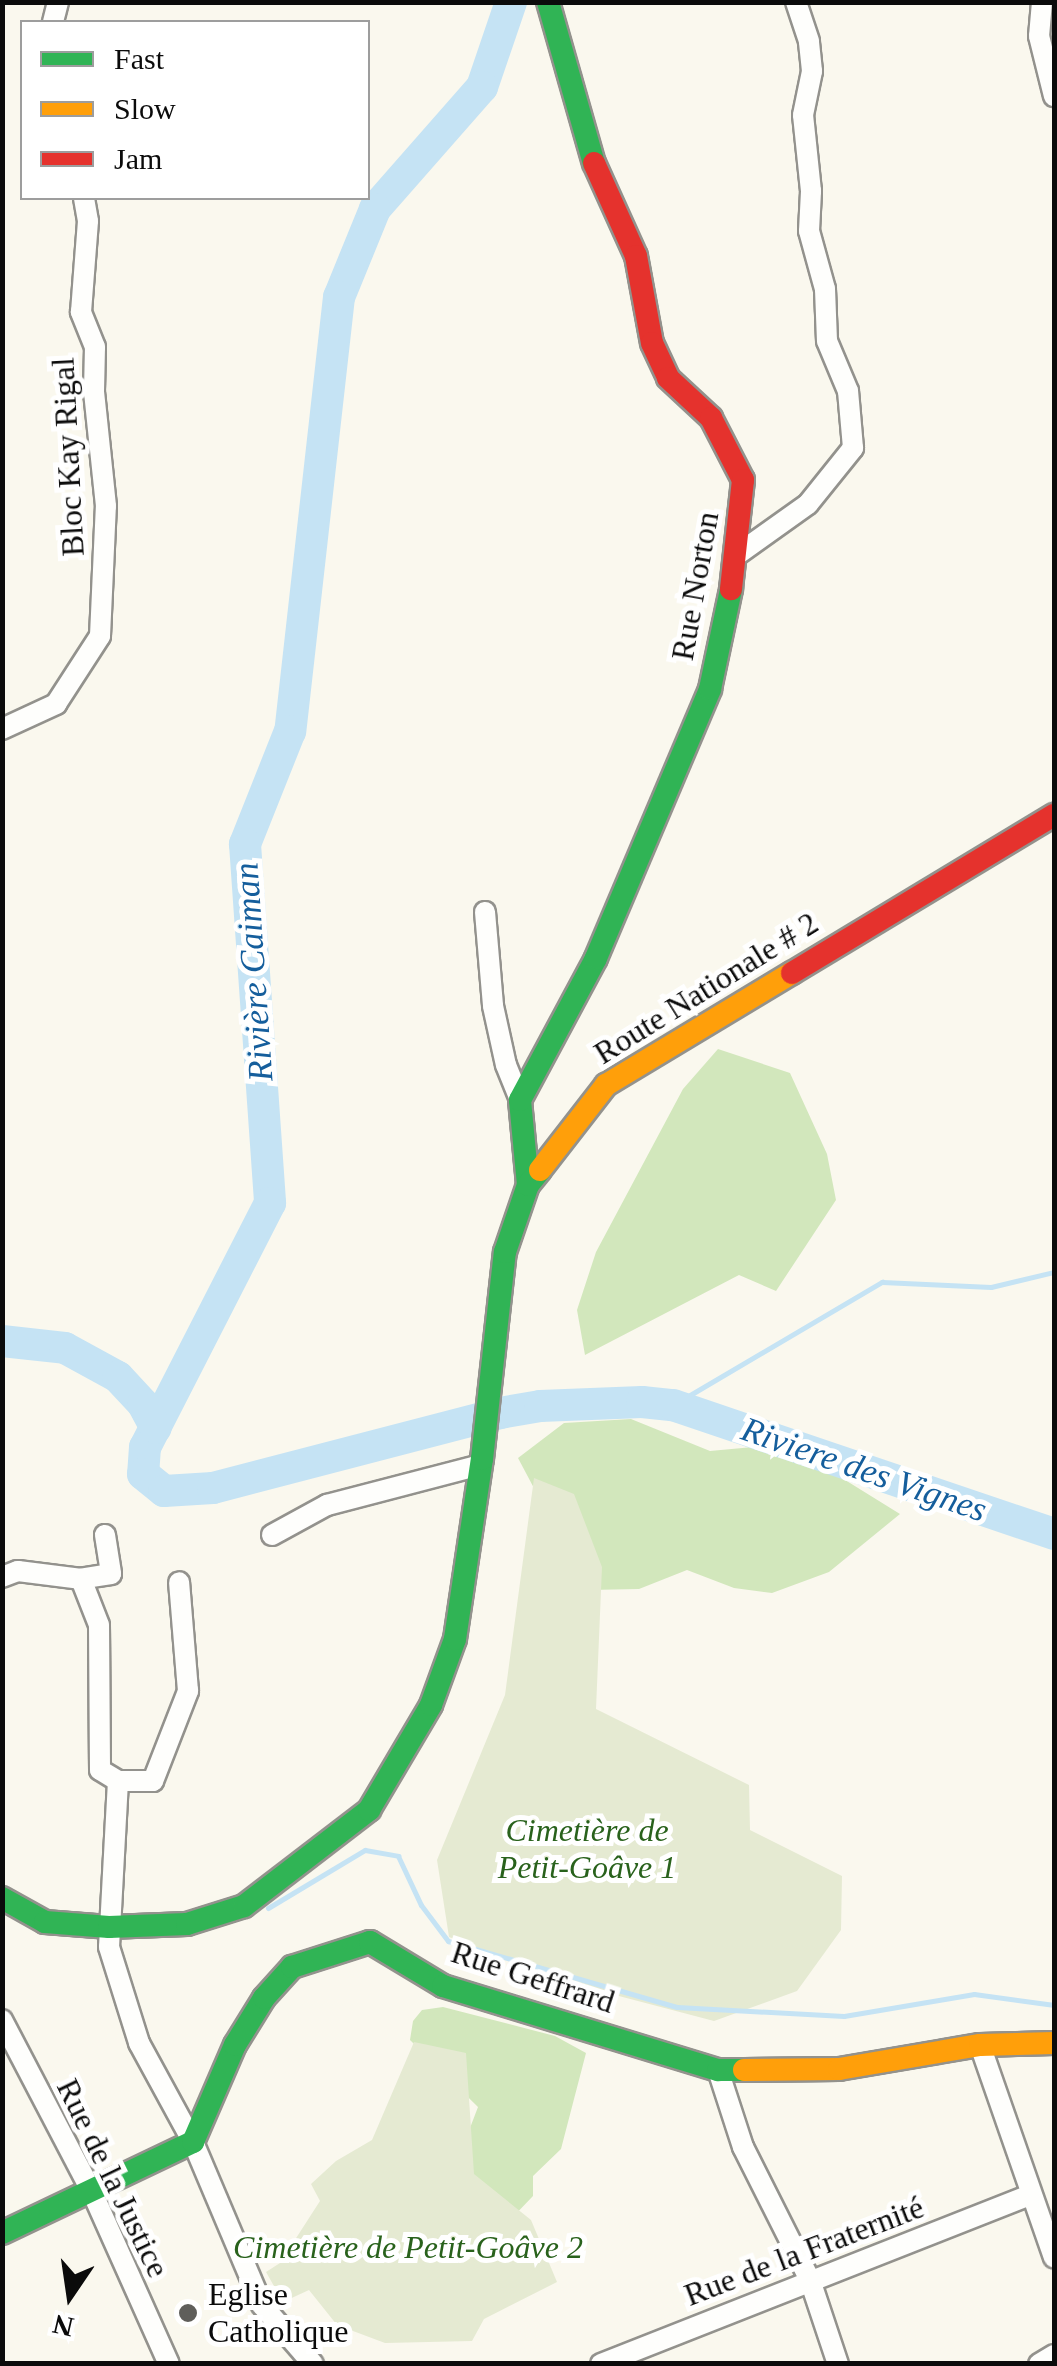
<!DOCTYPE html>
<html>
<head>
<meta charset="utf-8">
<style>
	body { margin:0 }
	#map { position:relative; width:1057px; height:2366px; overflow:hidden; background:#faf8ee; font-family:"Times New Roman",serif }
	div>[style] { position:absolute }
	.forest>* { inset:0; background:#d2e7bc }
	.cemetery>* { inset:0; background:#e5ead2 }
	.stream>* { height:5px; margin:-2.5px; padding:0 2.5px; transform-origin:2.5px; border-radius:2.5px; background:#c5e3f4 }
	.river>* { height:32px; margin:-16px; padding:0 16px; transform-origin:16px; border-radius:16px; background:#c5e3f4 }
	.roads { filter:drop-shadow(2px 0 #93928d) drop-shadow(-2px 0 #93928d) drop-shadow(0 2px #93928d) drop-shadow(0 -2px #93928d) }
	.street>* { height:20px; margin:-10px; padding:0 10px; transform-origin:10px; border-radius:10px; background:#fefefc }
	.fast>* { height:22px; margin:-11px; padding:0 11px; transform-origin:11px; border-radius:11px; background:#30b455 }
	.slow>* { height:22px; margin:-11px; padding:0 11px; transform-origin:11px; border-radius:11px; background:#ff9f0a }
	.jam>* { height:22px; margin:-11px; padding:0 11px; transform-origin:11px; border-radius:11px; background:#e5322d }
	.dots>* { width:28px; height:28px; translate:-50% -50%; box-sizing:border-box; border:5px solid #fff; border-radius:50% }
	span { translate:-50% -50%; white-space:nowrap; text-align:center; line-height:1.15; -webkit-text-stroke:10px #fff; paint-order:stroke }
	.street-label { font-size:32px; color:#0b0b0b }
	.park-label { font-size:32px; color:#29621c; font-style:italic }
	.poi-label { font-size:32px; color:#0b0b0b }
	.left { translate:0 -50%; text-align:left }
	.water-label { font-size:35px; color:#155e9c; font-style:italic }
	.frame { position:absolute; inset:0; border:5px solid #0b0b0b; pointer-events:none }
	.legend { position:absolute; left:20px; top:20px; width:350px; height:180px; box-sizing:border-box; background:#fff; border:2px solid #9d9d9d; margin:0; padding:12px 18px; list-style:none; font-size:30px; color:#0b0b0b }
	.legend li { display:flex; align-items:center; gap:20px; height:50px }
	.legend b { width:50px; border:2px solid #9d9d9d }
	.north { position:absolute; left:20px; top:2246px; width:100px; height:100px; -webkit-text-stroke:8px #fff; paint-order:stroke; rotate:193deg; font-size:28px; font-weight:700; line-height:40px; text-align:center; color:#0b0b0b }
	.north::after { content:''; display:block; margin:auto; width:35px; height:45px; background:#0b0b0b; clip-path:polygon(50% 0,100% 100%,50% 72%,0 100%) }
</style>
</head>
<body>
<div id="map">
	<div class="forest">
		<i style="clip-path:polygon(718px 1049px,790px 1073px,827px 1154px,836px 1200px,776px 1291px,739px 1275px,585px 1355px,577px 1310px,596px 1252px,683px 1089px)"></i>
		<i style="clip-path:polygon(631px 1419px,710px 1451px,787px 1444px,900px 1514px,829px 1572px,772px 1593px,734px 1588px,687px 1570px,639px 1589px,588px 1590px,518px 1458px,564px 1423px)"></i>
		<i style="clip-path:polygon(443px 2007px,555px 2036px,586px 2053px,561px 2149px,533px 2176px,533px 2196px,510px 2220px,452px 2175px,478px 2107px,410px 2040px,413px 2021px,422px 2010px)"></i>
	</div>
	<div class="cemetery">
		<i style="clip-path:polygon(534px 1478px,574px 1494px,602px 1567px,596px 1709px,749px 1785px,750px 1830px,842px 1876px,841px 1930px,797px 1991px,714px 2021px,577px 1985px,449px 1937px,437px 1860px,505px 1695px)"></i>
		<i style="clip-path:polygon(414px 2042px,466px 2053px,474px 2174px,531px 2220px,557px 2282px,484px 2319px,472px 2341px,385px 2343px,337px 2325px,309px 2290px,283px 2302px,266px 2272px,280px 2263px,320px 2201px,311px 2184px,336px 2161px,372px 2140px)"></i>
	</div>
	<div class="stream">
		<i style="left:673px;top:1405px;width:243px;rotate:-30.5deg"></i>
		<i style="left:882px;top:1282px;width:109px;rotate:2.6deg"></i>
		<i style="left:991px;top:1287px;width:65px;rotate:-13.4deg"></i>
		<i style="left:268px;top:1908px;width:113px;rotate:-30.9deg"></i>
		<i style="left:365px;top:1850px;width:34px;rotate:10deg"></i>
		<i style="left:398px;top:1856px;width:54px;rotate:64.9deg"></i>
		<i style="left:421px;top:1905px;width:45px;rotate:53.1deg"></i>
		<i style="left:448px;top:1941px;width:238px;rotate:16.1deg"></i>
		<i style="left:677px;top:2007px;width:167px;rotate:3.1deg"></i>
		<i style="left:844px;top:2016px;width:132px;rotate:-9.6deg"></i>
		<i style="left:974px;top:1994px;width:81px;rotate:7.8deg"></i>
	</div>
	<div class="river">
		<i style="left:511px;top:2px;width:90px;rotate:108.8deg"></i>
		<i style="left:482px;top:87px;width:162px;rotate:131.3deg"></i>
		<i style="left:375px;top:209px;width:95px;rotate:112.2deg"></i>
		<i style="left:339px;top:297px;width:437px;rotate:96.4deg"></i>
		<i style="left:290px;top:731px;width:122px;rotate:111.7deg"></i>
		<i style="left:245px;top:844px;width:360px;rotate:86deg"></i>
		<i style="left:270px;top:1203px;width:274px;rotate:117.1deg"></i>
		<i style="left:145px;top:1447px;width:27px;rotate:94deg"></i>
		<i style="left:143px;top:1474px;width:27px;rotate:39deg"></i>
		<i style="left:164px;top:1491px;width:49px;rotate:-3.5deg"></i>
		<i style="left:213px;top:1488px;width:297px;rotate:-14.6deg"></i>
		<i style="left:500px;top:1413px;width:41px;rotate:-9.9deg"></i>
		<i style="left:540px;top:1406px;width:102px;rotate:-2.2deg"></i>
		<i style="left:642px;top:1402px;width:31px;rotate:6deg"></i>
		<i style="left:673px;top:1405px;width:402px;rotate:18.7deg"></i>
		<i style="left:2px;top:1341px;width:63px;rotate:6.3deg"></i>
		<i style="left:65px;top:1348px;width:60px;rotate:28.7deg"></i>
		<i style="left:118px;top:1377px;width:37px;rotate:47deg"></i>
		<i style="left:143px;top:1404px;width:27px;rotate:62deg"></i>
	</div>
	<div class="roads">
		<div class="street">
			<i style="left:1042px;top:2px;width:34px;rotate:95deg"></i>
			<i style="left:1039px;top:36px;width:62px;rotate:76deg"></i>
			<i style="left:53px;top:22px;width:21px;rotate:-76deg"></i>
			<i style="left:738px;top:554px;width:86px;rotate:-35.5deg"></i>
			<i style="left:808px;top:504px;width:72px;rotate:-51.2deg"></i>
			<i style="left:853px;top:448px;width:57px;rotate:-95deg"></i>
			<i style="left:848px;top:391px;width:54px;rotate:-112.8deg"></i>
			<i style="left:827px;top:341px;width:52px;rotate:-92.2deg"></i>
			<i style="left:825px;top:289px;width:60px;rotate:-105.4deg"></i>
			<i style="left:809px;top:231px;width:40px;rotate:-87.1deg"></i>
			<i style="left:811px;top:191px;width:76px;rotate:-96deg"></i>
			<i style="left:803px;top:115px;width:45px;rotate:-78.4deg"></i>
			<i style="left:812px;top:71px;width:30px;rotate:-96deg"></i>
			<i style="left:809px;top:41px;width:41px;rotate:-108.4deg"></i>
			<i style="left:2px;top:729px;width:60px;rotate:-24.8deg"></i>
			<i style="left:56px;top:704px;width:81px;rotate:-57.1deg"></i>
			<i style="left:100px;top:636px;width:130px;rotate:-87.4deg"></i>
			<i style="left:106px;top:506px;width:116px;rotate:-96deg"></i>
			<i style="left:94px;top:391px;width:44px;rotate:-88.7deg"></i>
			<i style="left:95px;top:347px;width:38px;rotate:-112deg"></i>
			<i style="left:81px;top:312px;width:91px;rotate:-85.6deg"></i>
			<i style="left:88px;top:221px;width:23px;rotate:-100deg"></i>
			<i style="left:485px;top:912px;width:94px;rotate:85.1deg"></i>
			<i style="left:493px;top:1006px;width:60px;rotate:77.6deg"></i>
			<i style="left:506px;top:1065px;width:38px;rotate:68deg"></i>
			<i style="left:105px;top:1535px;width:39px;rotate:81deg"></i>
			<i style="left:111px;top:1574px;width:30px;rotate:171deg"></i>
			<i style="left:81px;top:1579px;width:49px;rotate:68.6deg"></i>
			<i style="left:99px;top:1625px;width:145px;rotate:89.6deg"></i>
			<i style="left:100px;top:1770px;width:21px;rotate:31deg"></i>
			<i style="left:118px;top:1781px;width:166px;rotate:93.1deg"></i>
			<i style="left:109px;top:1947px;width:101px;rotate:72.6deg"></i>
			<i style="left:139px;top:2043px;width:113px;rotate:61.4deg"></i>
			<i style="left:193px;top:2142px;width:177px;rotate:67.1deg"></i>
			<i style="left:262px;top:2305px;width:78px;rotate:49.2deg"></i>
			<i style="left:272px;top:1535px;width:63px;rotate:-28.6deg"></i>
			<i style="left:327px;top:1505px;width:159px;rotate:-14.6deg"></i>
			<i style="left:2px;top:1577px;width:17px;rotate:-21deg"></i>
			<i style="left:18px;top:1571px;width:64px;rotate:7.2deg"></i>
			<i style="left:118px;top:1781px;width:35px"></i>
			<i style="left:153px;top:1781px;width:97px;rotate:-68.7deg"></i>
			<i style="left:188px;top:1691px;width:109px;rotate:-94.7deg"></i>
			<i style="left:2px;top:2020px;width:194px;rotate:62.4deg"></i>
			<i style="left:92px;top:2192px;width:188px;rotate:65.9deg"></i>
			<i style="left:980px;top:2045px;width:225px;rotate:70.8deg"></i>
			<i style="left:718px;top:2070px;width:81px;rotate:72deg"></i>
			<i style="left:743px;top:2147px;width:149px;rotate:63.3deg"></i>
			<i style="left:810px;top:2280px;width:89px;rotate:71.6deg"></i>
			<i style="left:601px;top:2364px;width:461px;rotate:-21.5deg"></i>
			<i style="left:1039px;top:2364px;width:17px;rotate:-31deg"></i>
		</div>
		<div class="fast">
			<i style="left:548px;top:2px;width:167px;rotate:74.1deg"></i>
			<i style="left:528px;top:1185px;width:85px;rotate:-95.4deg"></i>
			<i style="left:520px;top:1100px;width:161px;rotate:-61.8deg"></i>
			<i style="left:596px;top:958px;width:292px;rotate:-67deg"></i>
			<i style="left:710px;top:689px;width:102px;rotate:-78.1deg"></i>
			<i style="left:2px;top:1898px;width:49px;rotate:29.2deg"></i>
			<i style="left:45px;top:1922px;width:64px;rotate:4.5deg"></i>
			<i style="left:109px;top:1927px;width:78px;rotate:-2.2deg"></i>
			<i style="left:187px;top:1924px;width:60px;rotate:-17.5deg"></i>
			<i style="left:244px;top:1906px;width:158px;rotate:-37.5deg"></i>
			<i style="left:369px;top:1810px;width:122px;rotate:-59.4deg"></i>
			<i style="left:431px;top:1705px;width:70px;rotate:-70deg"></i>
			<i style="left:455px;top:1639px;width:182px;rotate:-81.5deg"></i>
			<i style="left:482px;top:1459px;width:208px;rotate:-83.7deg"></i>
			<i style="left:505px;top:1252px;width:71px;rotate:-71.1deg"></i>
			<i style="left:528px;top:1185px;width:19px;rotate:-51deg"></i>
			<i style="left:2px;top:2233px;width:212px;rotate:-25.5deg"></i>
			<i style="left:193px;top:2142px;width:106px;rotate:-66.6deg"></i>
			<i style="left:235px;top:2045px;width:55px;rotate:-58.3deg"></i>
			<i style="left:264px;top:1998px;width:42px;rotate:-47.9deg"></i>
			<i style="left:292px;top:1967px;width:82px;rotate:-17.8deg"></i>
			<i style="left:370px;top:1942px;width:85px;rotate:31.1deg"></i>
			<i style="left:443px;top:1986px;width:288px;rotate:17deg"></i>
			<i style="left:718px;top:2070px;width:26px"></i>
		</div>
		<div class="slow">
			<i style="left:540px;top:1170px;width:108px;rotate:-52.2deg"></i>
			<i style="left:606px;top:1085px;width:217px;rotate:-31.1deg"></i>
			<i style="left:744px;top:2070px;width:95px;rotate:-0.6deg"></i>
			<i style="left:839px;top:2069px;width:143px;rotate:-9.7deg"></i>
			<i style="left:980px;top:2045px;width:74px;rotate:-1.5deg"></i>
		</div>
		<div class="jam">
			<i style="left:594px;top:163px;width:102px;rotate:65.7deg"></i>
			<i style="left:636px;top:256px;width:88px;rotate:79.6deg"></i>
			<i style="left:652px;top:343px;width:38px;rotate:65deg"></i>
			<i style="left:668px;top:378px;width:59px;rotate:42.9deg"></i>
			<i style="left:711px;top:418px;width:70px;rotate:62.7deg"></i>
			<i style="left:743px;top:480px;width:110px;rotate:96.3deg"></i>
			<i style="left:792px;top:973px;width:306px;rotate:-31.1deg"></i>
		</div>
	</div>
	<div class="dots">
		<i style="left:188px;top:2313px;background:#5f5e5a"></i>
	</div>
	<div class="street-label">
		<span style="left:68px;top:457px;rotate:-93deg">Bloc Kay Rigal</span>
		<span style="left:695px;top:586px;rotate:-80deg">Rue Norton</span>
		<span style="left:706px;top:988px;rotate:-32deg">Route Nationale # 2</span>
		<span style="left:533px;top:1977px;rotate:18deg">Rue Geffrard</span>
		<span style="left:113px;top:2178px;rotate:64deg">Rue de la Justice</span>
		<span style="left:804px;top:2251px;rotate:-21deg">Rue de la Fraternité</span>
	</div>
	<div class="park-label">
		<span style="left:587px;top:1849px">Cimetière de<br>Petit-Goâve 1</span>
		<span style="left:408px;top:2247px">Cimetière de Petit-Goâve 2</span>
	</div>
	<div class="poi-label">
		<span class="left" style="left:208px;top:2313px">Eglise<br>Catholique</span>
	</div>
	<div class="water-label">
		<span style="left:254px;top:972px;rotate:-94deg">Rivière Caiman</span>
		<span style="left:864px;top:1470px;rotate:19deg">Riviere des Vignes</span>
	</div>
	<div class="frame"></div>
	<ul class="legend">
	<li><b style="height:12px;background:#30b455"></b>Fast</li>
	<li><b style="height:12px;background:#ff9f0a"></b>Slow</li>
	<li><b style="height:12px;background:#e5322d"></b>Jam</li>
	</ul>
	<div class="north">N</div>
</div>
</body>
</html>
